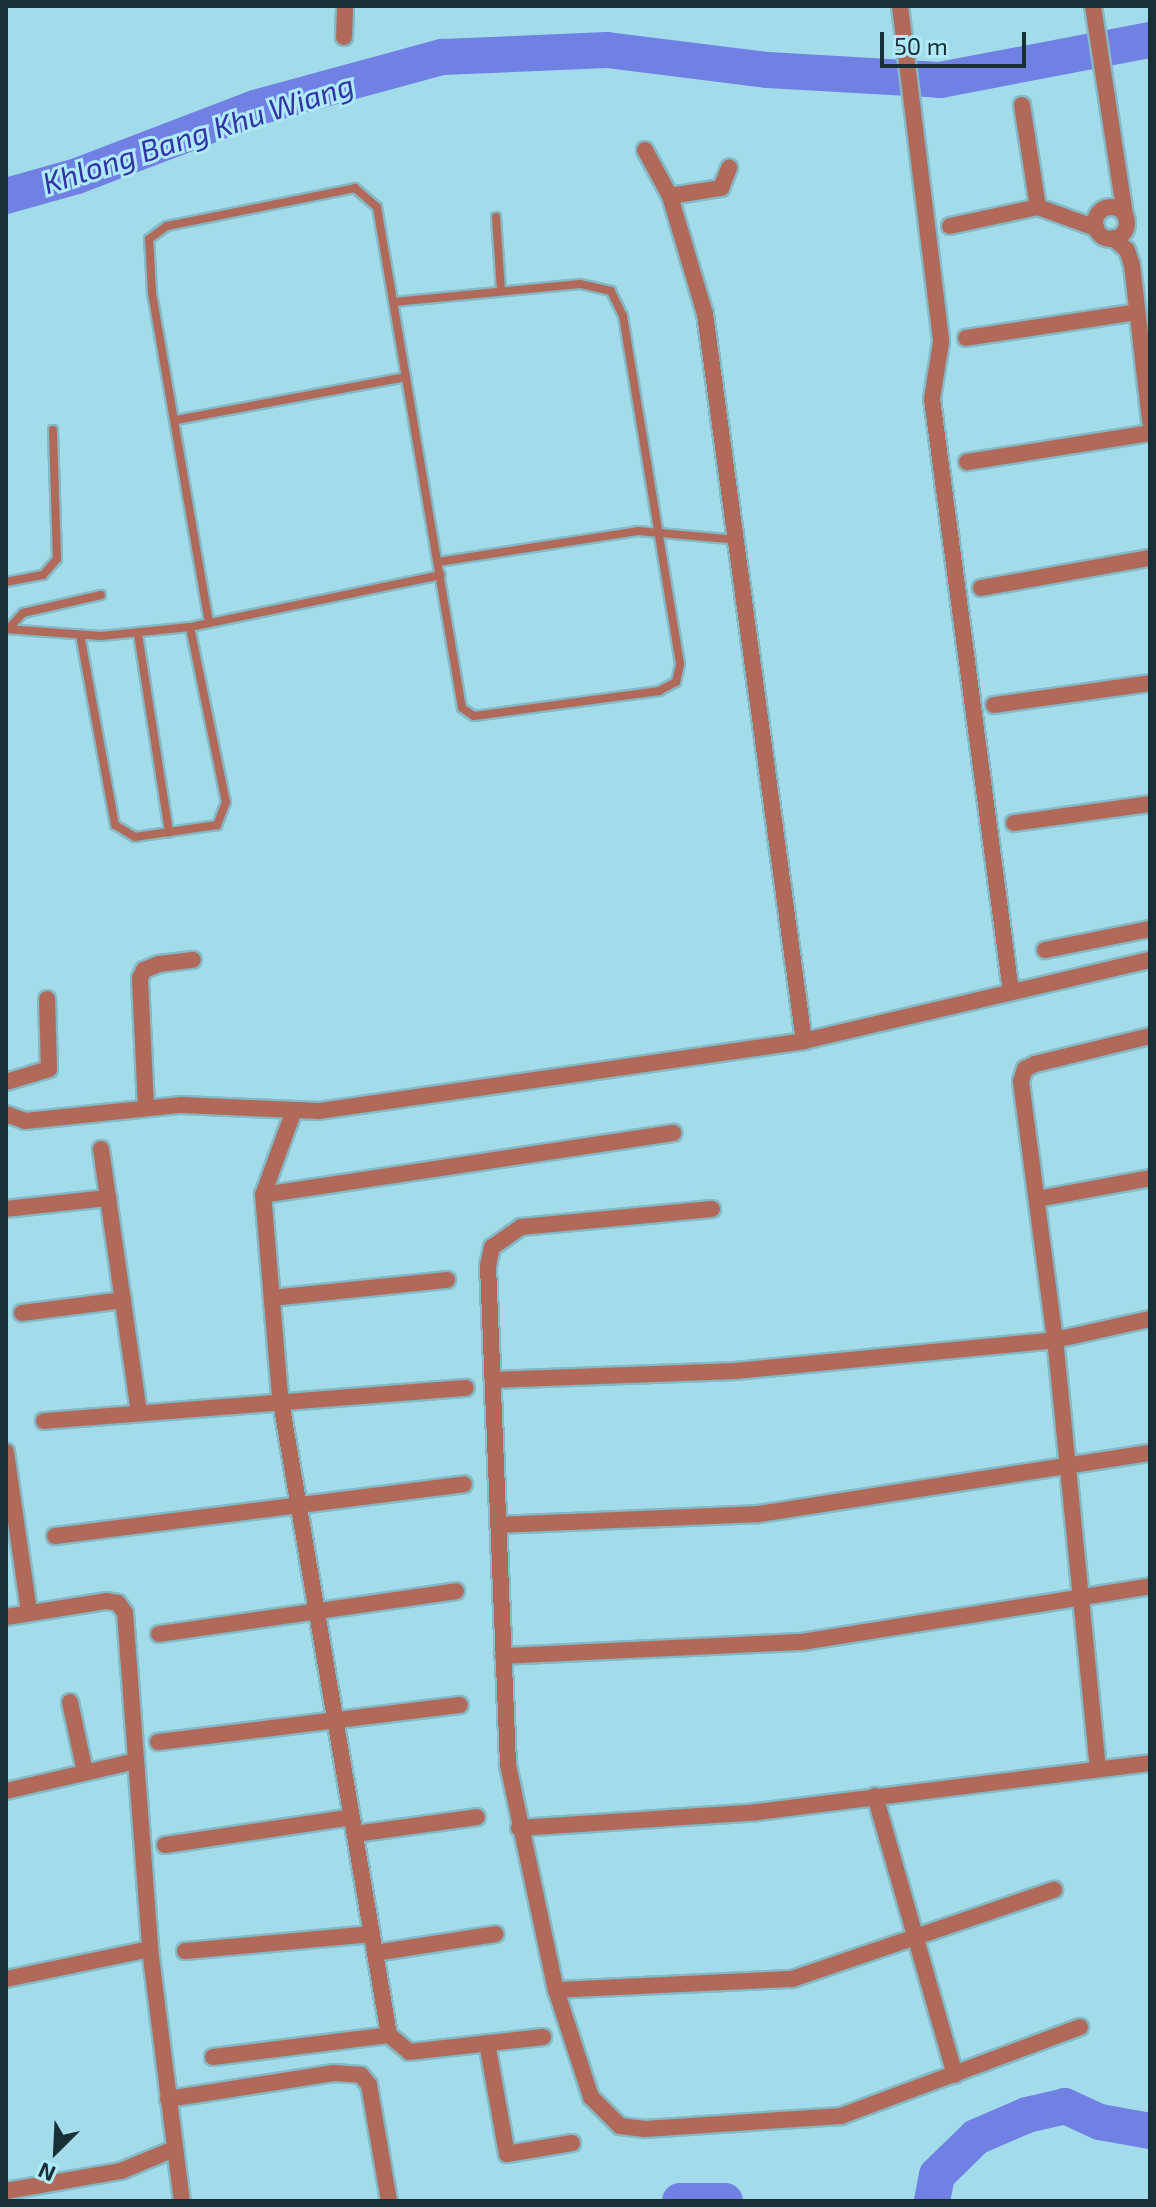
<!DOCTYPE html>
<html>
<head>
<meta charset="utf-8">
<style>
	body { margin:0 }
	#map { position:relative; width:1156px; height:2207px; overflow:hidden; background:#a2dcea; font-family:"Exo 2",sans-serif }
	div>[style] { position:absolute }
	.river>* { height:36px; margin:-18px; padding:0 18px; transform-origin:18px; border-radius:18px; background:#7080e3 }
	.roads { filter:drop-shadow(2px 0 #86b9c6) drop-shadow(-2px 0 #86b9c6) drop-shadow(0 2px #86b9c6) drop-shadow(0 -2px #86b9c6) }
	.lane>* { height:8px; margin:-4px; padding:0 4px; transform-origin:4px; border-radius:4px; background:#b16a5a }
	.street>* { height:16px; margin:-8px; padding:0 8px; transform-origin:8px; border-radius:8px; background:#b16a5a }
	.street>.ring { margin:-8px; padding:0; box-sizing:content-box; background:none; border:16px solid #b16a5a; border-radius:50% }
	span { translate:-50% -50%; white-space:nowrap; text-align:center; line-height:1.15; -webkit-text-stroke:6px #afeaf8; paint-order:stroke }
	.water-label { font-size:30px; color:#3133a6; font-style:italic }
	.frame { position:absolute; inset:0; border:8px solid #182f35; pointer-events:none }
	.north { position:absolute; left:16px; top:2111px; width:80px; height:80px; -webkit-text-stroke:6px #afeaf8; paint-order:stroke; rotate:204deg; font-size:22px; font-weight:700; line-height:32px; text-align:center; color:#182f35 }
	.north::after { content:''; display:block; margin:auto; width:28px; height:36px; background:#182f35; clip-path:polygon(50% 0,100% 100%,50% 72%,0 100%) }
	.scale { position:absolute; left:880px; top:32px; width:146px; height:36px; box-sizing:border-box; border:4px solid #182f35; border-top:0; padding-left:10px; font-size:24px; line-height:28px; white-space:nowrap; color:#182f35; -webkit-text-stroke:6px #afeaf8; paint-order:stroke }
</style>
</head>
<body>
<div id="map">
	<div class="river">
		<i style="left:6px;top:196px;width:74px;rotate:-15.7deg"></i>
		<i style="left:77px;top:176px;width:191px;rotate:-20.9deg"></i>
		<i style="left:255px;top:108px;width:194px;rotate:-15.3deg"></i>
		<i style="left:442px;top:57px;width:165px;rotate:-2.4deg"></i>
		<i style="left:607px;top:50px;width:162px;rotate:7.1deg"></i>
		<i style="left:768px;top:70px;width:172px;rotate:3.3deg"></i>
		<i style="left:940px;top:80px;width:214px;rotate:-10.8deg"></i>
		<i style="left:680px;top:2201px;width:45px"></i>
		<i style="left:932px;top:2201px;width:26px;rotate:-79deg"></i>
		<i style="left:937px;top:2175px;width:54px;rotate:-44.3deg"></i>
		<i style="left:976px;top:2137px;width:56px;rotate:-23.3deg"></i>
		<i style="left:1027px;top:2115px;width:39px;rotate:-13deg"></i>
		<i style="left:1065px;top:2106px;width:38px;rotate:25deg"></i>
		<i style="left:1100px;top:2122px;width:51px;rotate:10.2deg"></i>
	</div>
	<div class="roads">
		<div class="lane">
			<i style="left:496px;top:217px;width:74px;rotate:86.1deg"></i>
			<i style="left:176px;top:420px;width:234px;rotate:-10.6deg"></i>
			<i style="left:438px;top:562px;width:202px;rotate:-8.8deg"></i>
			<i style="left:638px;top:531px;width:100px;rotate:5.1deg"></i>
			<i style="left:6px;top:582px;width:38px;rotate:-11deg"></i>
			<i style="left:43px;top:575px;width:21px;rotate:-49deg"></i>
			<i style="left:57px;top:559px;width:129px;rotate:-91.8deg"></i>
			<i style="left:209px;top:623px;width:336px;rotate:-99.8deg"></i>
			<i style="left:152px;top:292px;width:53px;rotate:-93.2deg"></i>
			<i style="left:149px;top:239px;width:22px;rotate:-36deg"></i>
			<i style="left:167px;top:226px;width:192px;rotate:-11.4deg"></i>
			<i style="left:355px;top:188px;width:29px;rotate:41deg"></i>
			<i style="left:377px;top:207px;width:508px;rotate:80.37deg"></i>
			<i style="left:462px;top:708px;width:14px;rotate:34deg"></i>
			<i style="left:474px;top:716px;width:187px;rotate:-7.7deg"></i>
			<i style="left:659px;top:691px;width:19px;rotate:-28deg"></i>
			<i style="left:676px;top:682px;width:18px;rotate:-77deg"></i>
			<i style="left:680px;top:664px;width:353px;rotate:-99.3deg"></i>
			<i style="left:623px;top:316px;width:28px;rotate:-116deg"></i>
			<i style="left:611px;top:291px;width:32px;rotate:-167deg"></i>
			<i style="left:580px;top:284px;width:187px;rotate:174.5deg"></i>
			<i style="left:190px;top:627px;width:256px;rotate:-11.7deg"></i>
			<i style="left:6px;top:629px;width:95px;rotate:4.2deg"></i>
			<i style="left:101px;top:636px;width:89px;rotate:-5.8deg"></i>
			<i style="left:190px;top:627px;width:179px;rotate:78.4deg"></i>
			<i style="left:226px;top:802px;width:25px;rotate:111deg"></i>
			<i style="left:217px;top:825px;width:83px;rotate:171.7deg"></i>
			<i style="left:135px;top:837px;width:23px;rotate:-149deg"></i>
			<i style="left:115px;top:825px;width:193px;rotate:-100.4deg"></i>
			<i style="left:8px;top:629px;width:22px;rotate:-47deg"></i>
			<i style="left:23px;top:613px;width:80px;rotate:-13deg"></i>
			<i style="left:138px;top:634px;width:201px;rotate:81.1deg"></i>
		</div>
		<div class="street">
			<i style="left:900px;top:6px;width:338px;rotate:83deg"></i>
			<i style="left:941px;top:342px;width:58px;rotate:99deg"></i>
			<i style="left:932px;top:399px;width:598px;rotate:82.41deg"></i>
			<i style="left:1093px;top:6px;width:211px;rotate:81.3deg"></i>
			<i style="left:344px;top:37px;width:31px;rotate:-88deg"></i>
			<i style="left:1022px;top:105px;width:103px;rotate:81.1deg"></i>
			<i style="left:645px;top:150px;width:52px;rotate:61.5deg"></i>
			<i style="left:670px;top:196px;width:123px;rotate:73.5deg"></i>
			<i style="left:705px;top:314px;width:734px;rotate:82.25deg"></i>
			<i style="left:670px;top:196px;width:52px;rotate:-8.9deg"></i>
			<i style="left:721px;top:188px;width:22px;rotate:-68deg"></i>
			<i class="ring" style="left:1095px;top:207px;width:16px;height:16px"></i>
			<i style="left:950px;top:226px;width:90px;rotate:-12.2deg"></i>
			<i style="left:1038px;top:207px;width:62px;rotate:19.9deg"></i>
			<i style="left:1113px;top:238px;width:18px;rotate:41deg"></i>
			<i style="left:1127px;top:250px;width:16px;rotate:72deg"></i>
			<i style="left:1132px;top:265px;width:157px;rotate:83.4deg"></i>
			<i style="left:966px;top:338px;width:173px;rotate:-8.6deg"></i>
			<i style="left:967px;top:462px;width:185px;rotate:-9deg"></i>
			<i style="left:981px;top:588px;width:172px;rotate:-10.1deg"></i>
			<i style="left:994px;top:705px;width:158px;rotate:-8deg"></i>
			<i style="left:1014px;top:823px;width:137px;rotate:-8deg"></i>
			<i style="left:1045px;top:950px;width:107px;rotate:-11.3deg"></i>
			<i style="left:6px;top:1082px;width:45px;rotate:-16.8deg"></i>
			<i style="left:49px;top:1069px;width:70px;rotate:-91.6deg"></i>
			<i style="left:146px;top:1107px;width:129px;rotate:-92.7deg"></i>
			<i style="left:140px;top:978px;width:9px;rotate:-63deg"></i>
			<i style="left:144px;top:970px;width:16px;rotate:-22deg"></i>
			<i style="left:159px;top:964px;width:34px;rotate:-7deg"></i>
			<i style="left:6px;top:1114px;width:20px;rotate:20deg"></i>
			<i style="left:25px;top:1121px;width:157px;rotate:-5.9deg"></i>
			<i style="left:181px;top:1105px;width:138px;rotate:2.5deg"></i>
			<i style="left:319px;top:1111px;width:490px;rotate:-8.2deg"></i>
			<i style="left:804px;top:1041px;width:355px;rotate:-13.2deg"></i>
			<i style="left:101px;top:1149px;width:267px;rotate:81.8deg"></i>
			<i style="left:263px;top:1195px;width:415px;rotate:-8.6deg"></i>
			<i style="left:1038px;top:1199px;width:114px;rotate:-10.6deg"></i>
			<i style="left:6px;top:1209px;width:103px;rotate:-6.2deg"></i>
			<i style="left:712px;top:1209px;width:192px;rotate:174.6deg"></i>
			<i style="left:521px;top:1227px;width:35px;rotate:145deg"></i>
			<i style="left:492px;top:1247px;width:19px;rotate:102deg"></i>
			<i style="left:488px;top:1266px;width:499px;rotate:87.7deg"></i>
			<i style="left:508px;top:1765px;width:230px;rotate:78deg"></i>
			<i style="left:556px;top:1990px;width:113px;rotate:71.9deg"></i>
			<i style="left:591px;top:2097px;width:41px;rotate:45deg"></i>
			<i style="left:620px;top:2126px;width:25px;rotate:7deg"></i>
			<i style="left:645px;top:2129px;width:196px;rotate:-3.8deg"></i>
			<i style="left:841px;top:2116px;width:255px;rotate:-20.4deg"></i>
			<i style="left:272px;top:1298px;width:176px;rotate:-5.9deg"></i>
			<i style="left:22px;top:1313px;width:102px;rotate:-7.3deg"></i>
			<i style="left:493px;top:1380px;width:242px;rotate:-2.1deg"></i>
			<i style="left:735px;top:1371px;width:321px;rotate:-5.5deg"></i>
			<i style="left:1055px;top:1340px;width:97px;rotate:-12.5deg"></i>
			<i style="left:44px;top:1421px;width:423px;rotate:-4.5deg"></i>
			<i style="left:6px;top:1452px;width:162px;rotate:81.8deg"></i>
			<i style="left:499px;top:1525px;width:260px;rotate:-2.4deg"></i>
			<i style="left:759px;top:1514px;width:396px;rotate:-8.9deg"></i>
			<i style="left:55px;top:1536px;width:412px;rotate:-7.2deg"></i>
			<i style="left:6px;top:1617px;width:101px;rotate:-9.1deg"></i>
			<i style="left:106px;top:1601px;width:12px;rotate:9deg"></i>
			<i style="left:118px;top:1603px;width:12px;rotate:55deg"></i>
			<i style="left:125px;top:1613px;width:337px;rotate:85.7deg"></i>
			<i style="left:150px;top:1949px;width:254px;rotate:82.8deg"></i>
			<i style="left:159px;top:1634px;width:300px;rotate:-8.2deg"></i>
			<i style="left:503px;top:1656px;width:299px;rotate:-2.7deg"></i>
			<i style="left:802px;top:1642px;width:352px;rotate:-9.1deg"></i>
			<i style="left:70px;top:1702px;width:72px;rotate:77.9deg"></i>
			<i style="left:158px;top:1742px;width:304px;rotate:-7deg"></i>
			<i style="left:1098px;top:1769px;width:431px;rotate:-95.7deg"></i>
			<i style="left:1055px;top:1340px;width:261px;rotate:-97.5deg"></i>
			<i style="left:1021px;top:1081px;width:13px;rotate:-72deg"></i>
			<i style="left:1025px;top:1069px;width:11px;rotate:-27deg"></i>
			<i style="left:1035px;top:1064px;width:118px;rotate:-13.7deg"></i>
			<i style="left:6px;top:1791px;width:129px;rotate:-13deg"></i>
			<i style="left:875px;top:1796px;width:290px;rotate:74deg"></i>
			<i style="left:519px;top:1828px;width:239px;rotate:-3.8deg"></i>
			<i style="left:757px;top:1812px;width:396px;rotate:-7.1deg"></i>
			<i style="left:355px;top:1834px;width:123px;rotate:-7.9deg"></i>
			<i style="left:165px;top:1845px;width:189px;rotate:-8.5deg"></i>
			<i style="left:185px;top:1951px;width:188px;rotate:-5.2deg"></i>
			<i style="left:375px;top:1953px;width:122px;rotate:-8.9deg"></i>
			<i style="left:6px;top:1979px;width:147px;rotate:-11.8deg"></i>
			<i style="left:556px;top:1990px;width:236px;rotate:-2.7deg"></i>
			<i style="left:792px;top:1979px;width:277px;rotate:-18.8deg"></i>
			<i style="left:389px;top:2035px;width:26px;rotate:40deg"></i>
			<i style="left:409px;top:2052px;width:135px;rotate:-6.4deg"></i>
			<i style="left:487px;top:2043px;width:113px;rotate:79.8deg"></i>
			<i style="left:507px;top:2154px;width:66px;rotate:-9.6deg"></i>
			<i style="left:213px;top:2057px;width:177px;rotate:-7.1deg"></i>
			<i style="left:389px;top:2035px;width:648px;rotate:-99.68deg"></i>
			<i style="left:280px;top:1396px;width:202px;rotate:-94.8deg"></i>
			<i style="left:263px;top:1195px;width:87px;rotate:-69.9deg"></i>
			<i style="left:168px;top:2099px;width:168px;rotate:-8.9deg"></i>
			<i style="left:334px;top:2073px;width:27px;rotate:4deg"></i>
			<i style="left:361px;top:2075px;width:13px;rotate:51deg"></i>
			<i style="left:369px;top:2085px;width:118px;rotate:80.2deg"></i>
			<i style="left:6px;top:2191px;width:117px;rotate:-9.9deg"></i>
			<i style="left:121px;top:2171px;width:57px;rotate:-22.5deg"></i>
		</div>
	</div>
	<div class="water-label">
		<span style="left:198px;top:133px;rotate:-18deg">Khlong Bang Khu Wiang</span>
	</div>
	<div class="frame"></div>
	<div class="north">N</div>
	<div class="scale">50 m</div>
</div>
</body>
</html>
